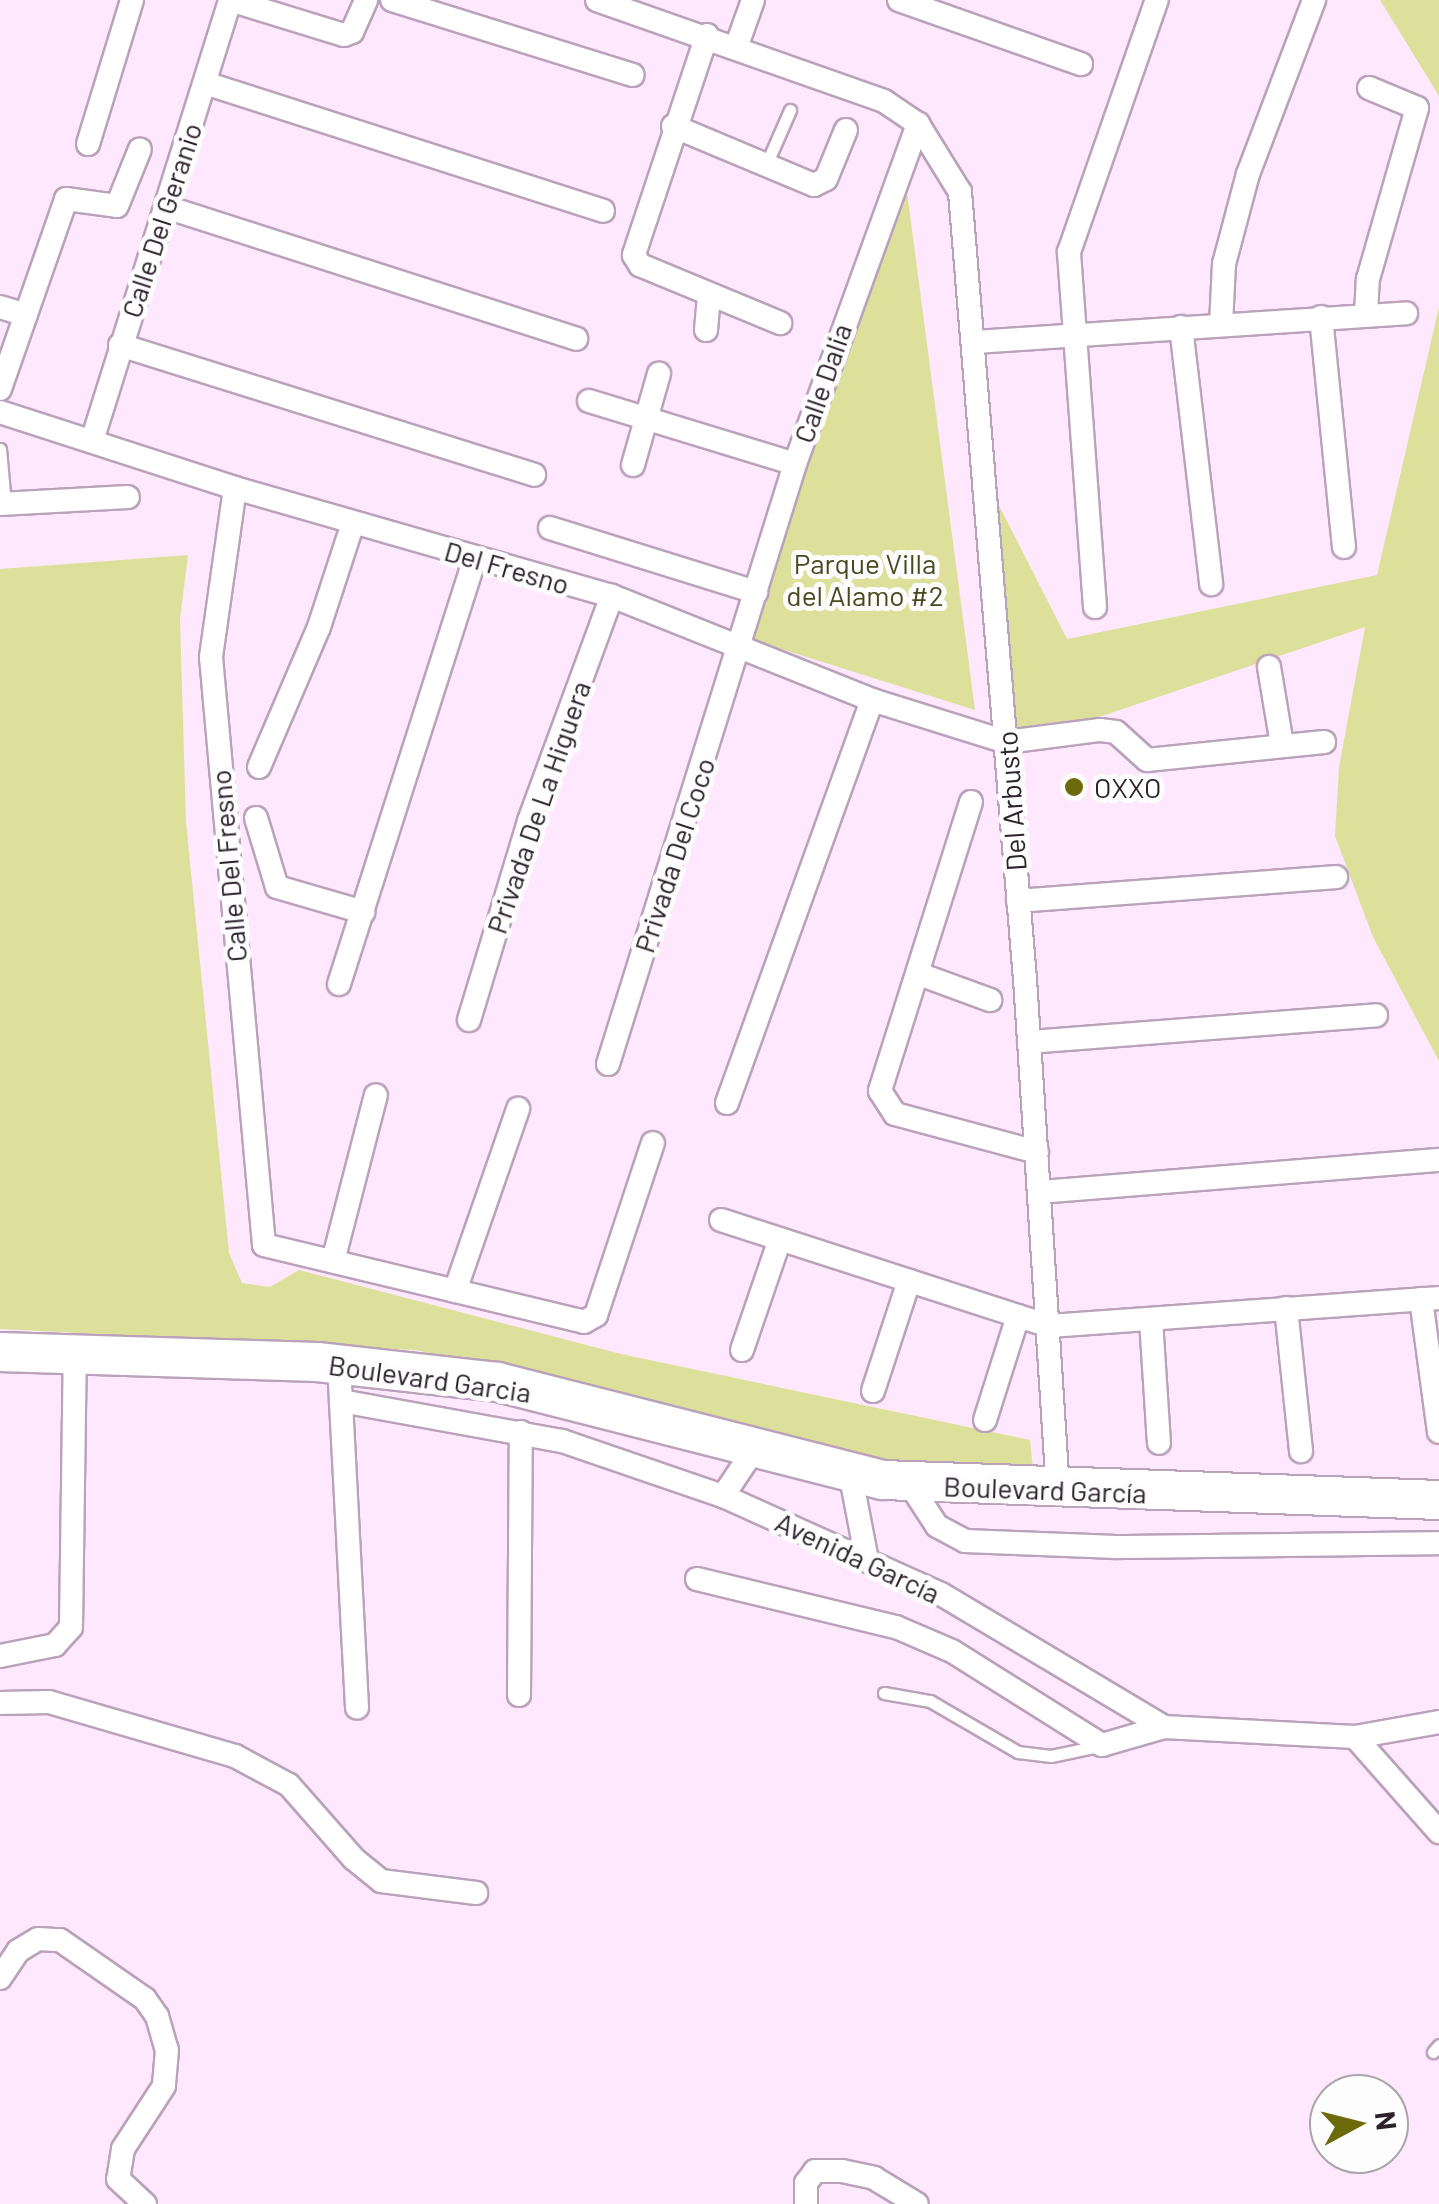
<!DOCTYPE html>
<html>
<head>
<meta charset="utf-8">
<style>
	body { margin:0 }
	#map { position:relative; width:1439px; height:2204px; overflow:hidden; background:#fde8fd; font-family:Barlow,sans-serif }
	div>[style] { position:absolute }
	.green>* { inset:0; background:#dde09b }
	.roads { filter:drop-shadow(2px 0 #baa2ba) drop-shadow(-2px 0 #baa2ba) drop-shadow(0 2px #baa2ba) drop-shadow(0 -2px #baa2ba) }
	.lane>* { height:11px; margin:-5.5px; padding:0 5.5px; transform-origin:5.5px; border-radius:5.5px; background:#fff }
	.street>* { height:22px; margin:-11px; padding:0 11px; transform-origin:11px; border-radius:11px; background:#fff }
	.primary>* { height:38px; margin:-19px; padding:0 19px; transform-origin:19px; border-radius:19px; background:#fff }
	.dots>* { width:28px; height:28px; translate:-50% -50%; box-sizing:border-box; border:5px solid #fdfdfd; border-radius:50% }
	span { translate:-50% -50%; white-space:nowrap; text-align:center; line-height:1.15; -webkit-text-stroke:10px #fdfdfd; paint-order:stroke }
	.street-label { font-size:28px; color:#2c222c }
	.park-label { font-size:28px; color:#48491f }
	.poi-label { font-size:28px; color:#2c222c }
	.left { translate:0 -50%; text-align:left }
	.north { position:absolute; left:1309px; top:2074px; width:100px; height:100px; box-sizing:border-box; background:#fdfdfd; border:2px solid #a9a5a9; border-radius:50%; rotate:83deg; font-size:28px; font-weight:700; line-height:40px; text-align:center; color:#2c222c }
	.north::after { content:''; display:block; margin:auto; width:35px; height:45px; background:#6b6b0b; clip-path:polygon(50% 0,100% 100%,50% 72%,0 100%) }
</style>
</head>
<body>
<div id="map">
	<div class="green">
		<i style="clip-path:polygon(1380px 0,1439px 0,1439px 96px)"></i>
		<i style="clip-path:polygon(904px 169px,975px 710px,746px 638px)"></i>
		<i style="clip-path:polygon(1439px 307px,1439px 1061px,1373px 937px,1335px 836px,1339px 767px,1365px 627px,1034px 739px,1006px 742px,985px 478px,1067px 639px,1377px 575px)"></i>
		<i style="clip-path:polygon(188px 555px,180px 619px,186px 822px,229px 1253px,242px 1283px,270px 1287px,299px 1270px,621px 1354px,1030px 1440px,1033px 1469px,884px 1461px,686px 1408px,415px 1350px,0 1329px,0 569px)"></i>
	</div>
	<div class="roads">
		<div class="lane">
			<i style="left:766px;top:165px;width:60px;rotate:-66.4deg"></i>
			<i style="left:0;top:449px;width:55px;rotate:84.8deg"></i>
			<i style="left:884px;top:1693px;width:47px;rotate:9.9deg"></i>
			<i style="left:930px;top:1701px;width:102px;rotate:30.1deg"></i>
			<i style="left:1018px;top:1752px;width:33px;rotate:7deg"></i>
			<i style="left:1051px;top:1756px;width:48px;rotate:-12deg"></i>
			<i style="left:1433px;top:2052px;width:9px;rotate:-49deg"></i>
		</div>
		<div class="street">
			<i style="left:392px;top:0;width:252px;rotate:17.3deg"></i>
			<i style="left:597px;top:0;width:304px;rotate:19.4deg"></i>
			<i style="left:884px;top:101px;width:41px;rotate:34.1deg"></i>
			<i style="left:918px;top:124px;width:80px;rotate:58.3deg"></i>
			<i style="left:960px;top:192px;width:790px;rotate:85.28deg"></i>
			<i style="left:1025px;top:979px;width:513px;rotate:86.31deg"></i>
			<i style="left:899px;top:0;width:193px;rotate:19.4deg"></i>
			<i style="left:707px;top:35px;width:232px;rotate:108.4deg"></i>
			<i style="left:634px;top:255px;width:12px;rotate:59deg"></i>
			<i style="left:640px;top:265px;width:152px;rotate:22.5deg"></i>
			<i style="left:737px;top:45px;width:48px;rotate:-70.4deg"></i>
			<i style="left:205px;top:83px;width:418px;rotate:17.8deg"></i>
			<i style="left:673px;top:126px;width:153px;rotate:22.7deg"></i>
			<i style="left:814px;top:185px;width:13px;rotate:-27deg"></i>
			<i style="left:826px;top:179px;width:53px;rotate:-67.8deg"></i>
			<i style="left:88px;top:144px;width:151px;rotate:-73deg"></i>
			<i style="left:166px;top:207px;width:431px;rotate:17.8deg"></i>
			<i style="left:0;top:307px;width:27px;rotate:17deg"></i>
			<i style="left:1366px;top:314px;width:35px;rotate:-87deg"></i>
			<i style="left:1368px;top:279px;width:178px;rotate:-74deg"></i>
			<i style="left:1417px;top:108px;width:52px;rotate:-157.4deg"></i>
			<i style="left:1321px;top:317px;width:231px;rotate:84.3deg"></i>
			<i style="left:1221px;top:325px;width:61px;rotate:-87.2deg"></i>
			<i style="left:1224px;top:264px;width:93px;rotate:-75.1deg"></i>
			<i style="left:1248px;top:174px;width:186px;rotate:-69.2deg"></i>
			<i style="left:1181px;top:327px;width:259px;rotate:83.3deg"></i>
			<i style="left:706px;top:330px;width:36px;rotate:-85deg"></i>
			<i style="left:975px;top:342px;width:432px;rotate:-3.8deg"></i>
			<i style="left:120px;top:345px;width:434px;rotate:17.4deg"></i>
			<i style="left:0;top:389px;width:201px;rotate:-70.8deg"></i>
			<i style="left:66px;top:199px;width:51px;rotate:7.8deg"></i>
			<i style="left:117px;top:206px;width:61px;rotate:-68deg"></i>
			<i style="left:589px;top:401px;width:215px;rotate:17deg"></i>
			<i style="left:0;top:412px;width:247px;rotate:17.9deg"></i>
			<i style="left:235px;top:488px;width:392px;rotate:16deg"></i>
			<i style="left:612px;top:596px;width:280px;rotate:21.8deg"></i>
			<i style="left:872px;top:700px;width:140px;rotate:17.4deg"></i>
			<i style="left:1006px;top:742px;width:95px;rotate:-7.3deg"></i>
			<i style="left:1100px;top:730px;width:16px;rotate:7deg"></i>
			<i style="left:1116px;top:732px;width:42px;rotate:42.1deg"></i>
			<i style="left:1147px;top:760px;width:178px;rotate:-5.8deg"></i>
			<i style="left:92px;top:441px;width:462px;rotate:-72.6deg"></i>
			<i style="left:230px;top:0;width:119px;rotate:17.1deg"></i>
			<i style="left:344px;top:35px;width:9px;rotate:-21deg"></i>
			<i style="left:352px;top:32px;width:35px;rotate:-66deg"></i>
			<i style="left:633px;top:465px;width:95px;rotate:-74.1deg"></i>
			<i style="left:235px;top:488px;width:171px;rotate:98.1deg"></i>
			<i style="left:211px;top:657px;width:590px;rotate:84.85deg"></i>
			<i style="left:264px;top:1245px;width:329px;rotate:13.5deg"></i>
			<i style="left:584px;top:1322px;width:14px;rotate:-30deg"></i>
			<i style="left:596px;top:1315px;width:181px;rotate:-71.7deg"></i>
			<i style="left:0;top:504px;width:128px;rotate:-3.1deg"></i>
			<i style="left:550px;top:528px;width:216px;rotate:17.3deg"></i>
			<i style="left:1095px;top:607px;width:356px;rotate:-94.2deg"></i>
			<i style="left:1069px;top:252px;width:267px;rotate:-70.8deg"></i>
			<i style="left:1269px;top:667px;width:79px;rotate:80.5deg"></i>
			<i style="left:259px;top:767px;width:152px;rotate:-66.8deg"></i>
			<i style="left:319px;top:627px;width:109px;rotate:-71.9deg"></i>
			<i style="left:971px;top:802px;width:303px;rotate:107.5deg"></i>
			<i style="left:880px;top:1091px;width:27px;rotate:57deg"></i>
			<i style="left:895px;top:1114px;width:147px;rotate:15deg"></i>
			<i style="left:256px;top:818px;width:72px;rotate:73.1deg"></i>
			<i style="left:277px;top:887px;width:90px;rotate:16.2deg"></i>
			<i style="left:1018px;top:901px;width:319px;rotate:-4.3deg"></i>
			<i style="left:919px;top:974px;width:76px;rotate:20.1deg"></i>
			<i style="left:339px;top:984px;width:446px;rotate:-72.3deg"></i>
			<i style="left:469px;top:1020px;width:208px;rotate:-73.2deg"></i>
			<i style="left:529px;top:821px;width:240px;rotate:-69.8deg"></i>
			<i style="left:1029px;top:1042px;width:348px;rotate:-4.4deg"></i>
			<i style="left:608px;top:1064px;width:628px;rotate:-72.69deg"></i>
			<i style="left:795px;top:464px;width:362px;rotate:-70.1deg"></i>
			<i style="left:727px;top:1103px;width:428px;rotate:-70.2deg"></i>
			<i style="left:1040px;top:1192px;width:400px;rotate:-4.6deg"></i>
			<i style="left:721px;top:1220px;width:346px;rotate:17.9deg"></i>
			<i style="left:1050px;top:1326px;width:390px;rotate:-4.1deg"></i>
			<i style="left:333px;top:1261px;width:171px;rotate:-75.5deg"></i>
			<i style="left:455px;top:1291px;width:193px;rotate:-70.9deg"></i>
			<i style="left:1421px;top:1299px;width:134px;rotate:82.3deg"></i>
			<i style="left:1286px;top:1308px;width:144px;rotate:84deg"></i>
			<i style="left:1151px;top:1320px;width:123px;rotate:86.3deg"></i>
			<i style="left:742px;top:1350px;width:117px;rotate:-71.1deg"></i>
			<i style="left:339px;top:1364px;width:344px;rotate:87deg"></i>
			<i style="left:873px;top:1391px;width:116px;rotate:-71.9deg"></i>
			<i style="left:341px;top:1401px;width:225px;rotate:10.3deg"></i>
			<i style="left:562px;top:1441px;width:170px;rotate:18.9deg"></i>
			<i style="left:723px;top:1496px;width:239px;rotate:24.2deg"></i>
			<i style="left:941px;top:1594px;width:260px;rotate:30.8deg"></i>
			<i style="left:1164px;top:1727px;width:191px;rotate:3deg"></i>
			<i style="left:1355px;top:1737px;width:85px;rotate:-10.1deg"></i>
			<i style="left:985px;top:1420px;width:109px;rotate:-72.4deg"></i>
			<i style="left:850px;top:1472px;width:85px;rotate:79.1deg"></i>
			<i style="left:909px;top:1483px;width:51px;rotate:56.9deg"></i>
			<i style="left:937px;top:1526px;width:32px;rotate:28deg"></i>
			<i style="left:965px;top:1541px;width:151px;rotate:2.3deg"></i>
			<i style="left:1116px;top:1547px;width:323px;rotate:-0.7deg"></i>
			<i style="left:723px;top:1496px;width:58px;rotate:-56.3deg"></i>
			<i style="left:697px;top:1579px;width:205px;rotate:13.6deg"></i>
			<i style="left:896px;top:1627px;width:61px;rotate:23.2deg"></i>
			<i style="left:952px;top:1651px;width:177px;rotate:32.1deg"></i>
			<i style="left:1102px;top:1745px;width:65px;rotate:-16.2deg"></i>
			<i style="left:0;top:1656px;width:56px;rotate:-11.3deg"></i>
			<i style="left:55px;top:1645px;width:24px;rotate:-48deg"></i>
			<i style="left:71px;top:1627px;width:273px;rotate:-89.2deg"></i>
			<i style="left:519px;top:1695px;width:263px;rotate:-89.6deg"></i>
			<i style="left:0;top:1703px;width:49px;rotate:-1.2deg"></i>
			<i style="left:49px;top:1702px;width:194px;rotate:16.2deg"></i>
			<i style="left:235px;top:1756px;width:61px;rotate:28.2deg"></i>
			<i style="left:289px;top:1785px;width:98px;rotate:48.7deg"></i>
			<i style="left:354px;top:1859px;width:35px;rotate:39deg"></i>
			<i style="left:381px;top:1881px;width:96px;rotate:7.2deg"></i>
			<i style="left:1355px;top:1737px;width:127px;rotate:48.5deg"></i>
			<i style="left:0;top:1978px;width:32px;rotate:-56deg"></i>
			<i style="left:18px;top:1951px;width:23px;rotate:-31deg"></i>
			<i style="left:38px;top:1939px;width:22px;rotate:3deg"></i>
			<i style="left:60px;top:1940px;width:103px;rotate:34.8deg"></i>
			<i style="left:145px;top:1999px;width:21px;rotate:55deg"></i>
			<i style="left:157px;top:2016px;width:35px;rotate:74deg"></i>
			<i style="left:167px;top:2050px;width:36px;rotate:95deg"></i>
			<i style="left:164px;top:2086px;width:75px;rotate:123.1deg"></i>
			<i style="left:123px;top:2149px;width:30px;rotate:99deg"></i>
			<i style="left:118px;top:2179px;width:37px;rotate:43deg"></i>
			<i style="left:806px;top:2204px;width:21px;rotate:-90deg"></i>
			<i style="left:806px;top:2183px;width:15px;rotate:-53deg"></i>
			<i style="left:815px;top:2171px;width:27px"></i>
			<i style="left:842px;top:2171px;width:33px;rotate:12deg"></i>
			<i style="left:874px;top:2178px;width:50px;rotate:31.2deg"></i>
		</div>
		<div class="primary">
			<i style="left:0;top:1352px;width:317px;rotate:1.8deg"></i>
			<i style="left:317px;top:1362px;width:182px;rotate:6.3deg"></i>
			<i style="left:498px;top:1382px;width:397px;rotate:14.3deg"></i>
			<i style="left:883px;top:1480px;width:556px;rotate:2.06deg"></i>
		</div>
	</div>
	<div class="dots">
		<i style="left:1074px;top:787px;background:#6b6b0b"></i>
	</div>
	<div class="street-label">
		<span style="left:161px;top:220px;rotate:-72deg">Calle Del Geranio</span>
		<span style="left:822px;top:383px;rotate:-71deg">Calle Dalia</span>
		<span style="left:507px;top:567px;rotate:16deg">Del Fresno</span>
		<span style="left:1011px;top:801px;rotate:-94deg">Del Arbusto</span>
		<span style="left:538px;top:807px;rotate:-71deg">Privada De La Higuera</span>
		<span style="left:674px;top:855px;rotate:-72deg">Privada Del Coco</span>
		<span style="left:228px;top:866px;rotate:-95deg">Calle Del Fresno</span>
		<span style="left:430px;top:1378px;rotate:8deg">Boulevard Garcia</span>
		<span style="left:1045px;top:1489px;rotate:2deg">Boulevard García</span>
		<span style="left:858px;top:1557px;rotate:25deg">Avenida García</span>
	</div>
	<div class="park-label">
		<span style="left:865px;top:579px">Parque Villa<br>del Alamo #2</span>
	</div>
	<div class="poi-label">
		<span class="left" style="left:1094px;top:787px">OXXO</span>
	</div>
	<div class="north">N</div>
</div>
</body>
</html>
